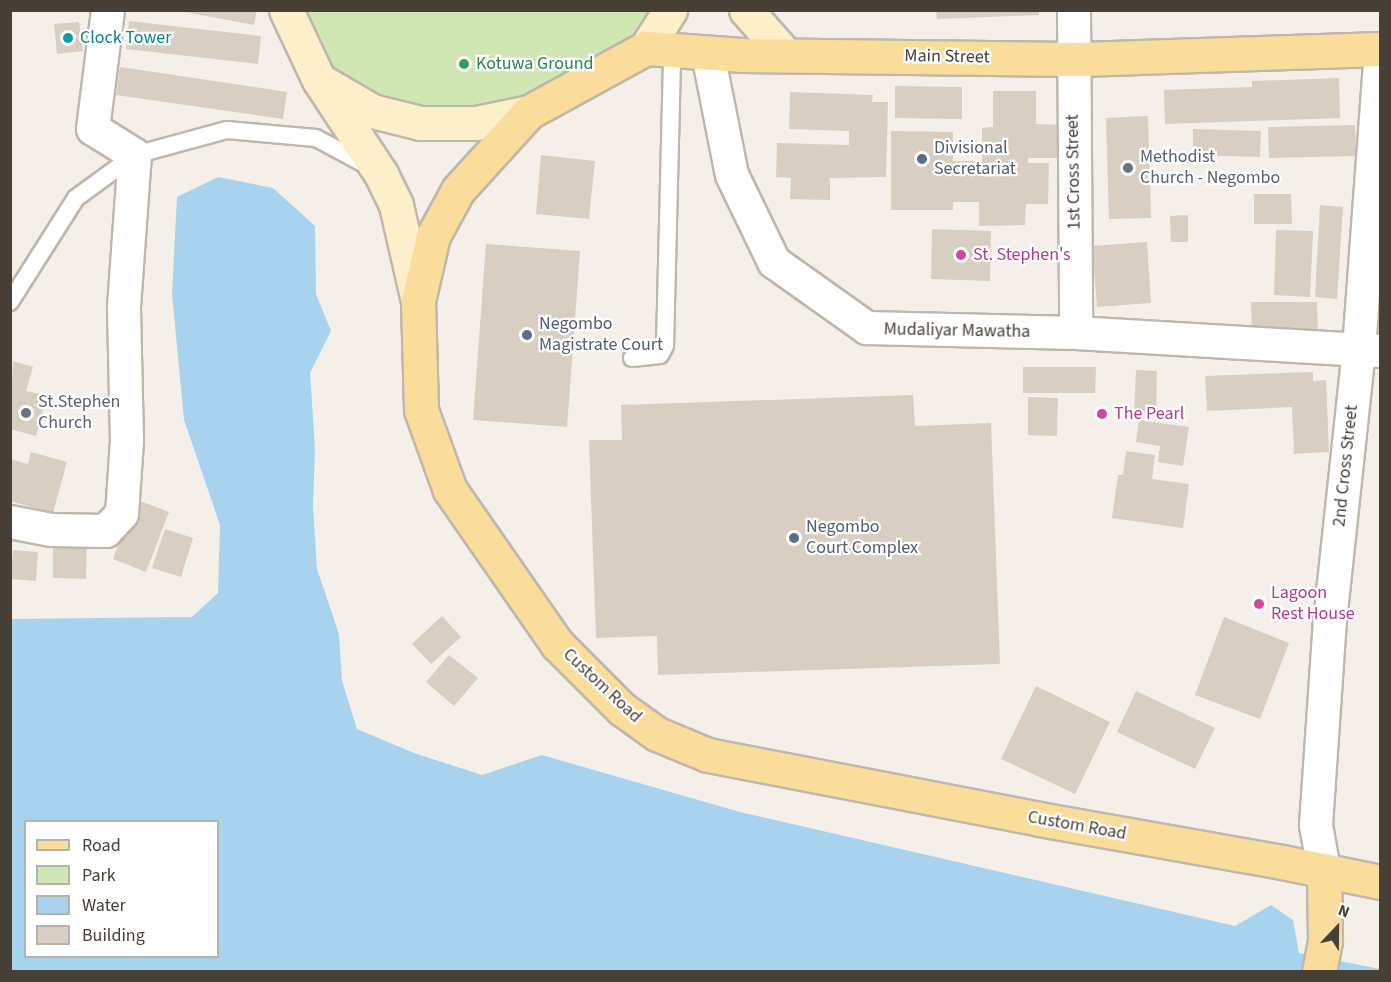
<!DOCTYPE html>
<html>
<head>
<meta charset="utf-8">
<style>
	body { margin:0 }
	#map { position:relative; width:1391px; height:982px; overflow:hidden; background:#f4f0e9; font-family:"Source Sans 3",sans-serif }
	div>[style] { position:absolute }
	.green>* { inset:0; background:#d0e6b3 }
	.water>* { inset:0; background:#a8d3ee }
	.building>* { inset:0; background:#d8cec1 }
	.roads { filter:drop-shadow(2px 0 #bfb7ab) drop-shadow(-2px 0 #bfb7ab) drop-shadow(0 2px #bfb7ab) drop-shadow(0 -2px #bfb7ab) }
	.lane>* { height:16px; margin:-8px; padding:0 8px; transform-origin:8px; border-radius:8px; background:#fff }
	.street>* { height:32px; margin:-16px; padding:0 16px; transform-origin:16px; border-radius:16px; background:#fff }
	.secondary>* { height:33px; margin:-16.5px; padding:0 16.5px; transform-origin:16.5px; border-radius:16.5px; background:#fcefca }
	.primary>* { height:33px; margin:-16.5px; padding:0 16.5px; transform-origin:16.5px; border-radius:16.5px; background:#fadd9b }
	.dots>* { width:16px; height:16px; translate:-50% -50%; box-sizing:border-box; border:3px solid #fff; border-radius:50% }
	span { translate:-50% -50%; white-space:nowrap; text-align:center; line-height:1.15; -webkit-text-stroke:4.5px #fff; paint-order:stroke }
	.culture-label { font-size:18px; color:#0d838f }
	.left { translate:0 -50%; text-align:left }
	.street-label { font-size:18px; color:#474037 }
	.leisure-label { font-size:18px; color:#27864d }
	.service-label { font-size:18px; color:#4e5e75 }
	.worship-label { font-size:18px; color:#5b616d }
	.hotel-label { font-size:18px; color:#b23c85 }
	.frame { position:absolute; inset:0; border:12px solid #474037; pointer-events:none }
	.legend { position:absolute; left:24px; top:820px; width:195px; height:138px; box-sizing:border-box; background:#fff; border:2px solid #b5b3af; margin:0; padding:8px 10px; list-style:none; font-size:18px; color:#474037 }
	.legend li { display:flex; align-items:center; gap:12px; height:30px }
	.legend b { width:30px; border:2px solid #b5b3af }
	.north { position:absolute; left:1307px; top:898px; width:60px; height:60px; -webkit-text-stroke:4px #fff; paint-order:stroke; rotate:22deg; font-size:16px; font-weight:700; line-height:24px; text-align:center; color:#474037 }
	.north::after { content:''; display:block; margin:auto; width:21px; height:27px; background:#474037; clip-path:polygon(50% 0,100% 100%,50% 72%,0 100%) }
</style>
</head>
<body>
<div id="map">
	<div class="green">
		<i style="clip-path:polygon(286px 11px,670px 11px,646px 48px,476px 123px,319px 80px)"></i>
	</div>
	<div class="water">
		<i style="clip-path:polygon(evenodd,218px 177px,273px 188px,315px 226px,316px 294px,331px 331px,310px 373px,315px 448px,313px 506px,317px 569px,339px 634px,342px 681px,357px 729px,414px 753px,482px 775px,542px 755px,740px 812px,1235px 926px,1271px 905px,1293px 920px,1299px 953px,1380px 969px,1380px 972px,11px 972px,11px 619px,192px 617px,218px 593px,220px 525px,184px 420px,172px 294px,177px 197px,218px 177px,26px 822px,218px 822px,218px 956px,26px 956px,26px 822px)"></i>
	</div>
	<div class="building">
		<i style="clip-path:polygon(174px 10px,257px 10px,254px 25px)"></i>
		<i style="clip-path:polygon(936px 10px,1039px 10px,1039px 15px,937px 19px)"></i>
		<i style="clip-path:polygon(129px 21px,261px 36px,258px 64px,126px 49px)"></i>
		<i style="clip-path:polygon(79px 22px,83px 51px,57px 54px,54px 24px)"></i>
		<i style="clip-path:polygon(120px 67px,287px 92px,283px 119px,116px 95px)"></i>
		<i style="clip-path:polygon(1339px 78px,1340px 118px,1165px 124px,1164px 90px,1252px 87px,1252px 81px)"></i>
		<i style="clip-path:polygon(895px 86px,962px 87px,962px 119px,895px 118px)"></i>
		<i style="clip-path:polygon(993px 91px,1036px 91px,1036px 124px,1058px 125px,1058px 158px,1028px 158px,1028px 163px,1049px 163px,1048px 204px,1026px 204px,1025px 225px,979px 226px,979px 202px,953px 202px,953px 210px,891px 210px,891px 131px,953px 132px,953px 161px,982px 161px,982px 128px,993px 127px)"></i>
		<i style="clip-path:polygon(790px 92px,873px 95px,872px 102px,888px 102px,886px 177px,830px 178px,830px 200px,790px 199px,791px 178px,776px 177px,777px 143px,849px 145px,849px 131px,789px 129px)"></i>
		<i style="clip-path:polygon(1148px 116px,1151px 218px,1109px 219px,1106px 118px)"></i>
		<i style="clip-path:polygon(1355px 125px,1356px 156px,1269px 158px,1268px 127px)"></i>
		<i style="clip-path:polygon(1193px 129px,1261px 131px,1260px 157px,1193px 155px)"></i>
		<i style="clip-path:polygon(541px 155px,595px 161px,589px 219px,536px 214px)"></i>
		<i style="clip-path:polygon(1254px 194px,1291px 194px,1292px 224px,1254px 224px)"></i>
		<i style="clip-path:polygon(1320px 205px,1343px 207px,1337px 299px,1315px 297px)"></i>
		<i style="clip-path:polygon(1188px 215px,1188px 242px,1171px 242px,1170px 216px)"></i>
		<i style="clip-path:polygon(932px 229px,991px 231px,990px 281px,931px 279px)"></i>
		<i style="clip-path:polygon(1276px 230px,1313px 231px,1310px 297px,1274px 295px)"></i>
		<i style="clip-path:polygon(1147px 242px,1151px 303px,1097px 307px,1092px 246px)"></i>
		<i style="clip-path:polygon(486px 244px,580px 251px,567px 427px,473px 420px)"></i>
		<i style="clip-path:polygon(1251px 302px,1317px 302px,1318px 336px,1252px 336px)"></i>
		<i style="clip-path:polygon(13px 361px,33px 367px,26px 391px,47px 396px,36px 436px,10px 429px)"></i>
		<i style="clip-path:polygon(1023px 367px,1096px 367px,1095px 393px,1023px 393px)"></i>
		<i style="clip-path:polygon(1136px 370px,1157px 371px,1156px 413px,1134px 412px)"></i>
		<i style="clip-path:polygon(1313px 372px,1313px 381px,1326px 380px,1329px 452px,1294px 454px,1292px 407px,1207px 411px,1205px 376px)"></i>
		<i style="clip-path:polygon(913px 395px,915px 426px,991px 423px,1000px 664px,658px 675px,657px 636px,596px 638px,589px 440px,622px 440px,621px 405px)"></i>
		<i style="clip-path:polygon(1028px 397px,1058px 398px,1057px 436px,1028px 435px)"></i>
		<i style="clip-path:polygon(1139px 420px,1189px 427px,1183px 466px,1158px 462px,1160px 446px,1136px 442px)"></i>
		<i style="clip-path:polygon(1126px 451px,1155px 455px,1152px 479px,1189px 484px,1183px 528px,1112px 518px,1118px 475px,1123px 475px)"></i>
		<i style="clip-path:polygon(31px 452px,67px 462px,53px 513px,10px 501px,10px 459px,28px 464px)"></i>
		<i style="clip-path:polygon(135px 499px,169px 512px,146px 572px,113px 559px)"></i>
		<i style="clip-path:polygon(165px 529px,193px 538px,181px 577px,152px 568px)"></i>
		<i style="clip-path:polygon(53px 535px,87px 536px,86px 579px,53px 578px)"></i>
		<i style="clip-path:polygon(13px 550px,38px 552px,36px 581px,11px 579px)"></i>
		<i style="clip-path:polygon(442px 616px,461px 637px,431px 664px,412px 644px)"></i>
		<i style="clip-path:polygon(1224px 617px,1289px 643px,1260px 719px,1195px 695px)"></i>
		<i style="clip-path:polygon(449px 655px,478px 678px,454px 706px,426px 682px)"></i>
		<i style="clip-path:polygon(1036px 686px,1110px 722px,1075px 794px,1001px 759px)"></i>
		<i style="clip-path:polygon(1136px 691px,1215px 728px,1195px 769px,1117px 732px)"></i>
	</div>
	<div class="roads">
		<div class="lane">
			<i style="left:10px;top:302px;width:123px;rotate:-57.6deg"></i>
			<i style="left:76px;top:198px;width:73px;rotate:-36.1deg"></i>
			<i style="left:135px;top:155px;width:95px;rotate:-15.2deg"></i>
			<i style="left:227px;top:130px;width:89px;rotate:5.1deg"></i>
			<i style="left:316px;top:138px;width:59px;rotate:28.3deg"></i>
			<i style="left:632px;top:358px;width:28px;rotate:-6deg"></i>
			<i style="left:660px;top:355px;width:10px;rotate:-61deg"></i>
			<i style="left:665px;top:346px;width:295px;rotate:-88.6deg"></i>
		</div>
		<div class="street">
			<i style="left:1074px;top:10px;width:323px;rotate:89.6deg"></i>
			<i style="left:708px;top:54px;width:123px;rotate:78.8deg"></i>
			<i style="left:732px;top:175px;width:97px;rotate:64.2deg"></i>
			<i style="left:774px;top:262px;width:114px;rotate:35.4deg"></i>
			<i style="left:867px;top:328px;width:209px;rotate:1.4deg"></i>
			<i style="left:1076px;top:333px;width:305px;rotate:3.4deg"></i>
			<i style="left:10px;top:522px;width:42px;rotate:11deg"></i>
			<i style="left:51px;top:530px;width:55px;rotate:1deg"></i>
			<i style="left:106px;top:531px;width:23px;rotate:-47deg"></i>
			<i style="left:122px;top:514px;width:73px;rotate:-86.1deg"></i>
			<i style="left:127px;top:441px;width:134px;rotate:-91.3deg"></i>
			<i style="left:124px;top:307px;width:152px;rotate:-85.9deg"></i>
			<i style="left:135px;top:155px;width:49px;rotate:-148.2deg"></i>
			<i style="left:93px;top:129px;width:120px;rotate:-82.8deg"></i>
			<i style="left:1324px;top:870px;width:46px;rotate:-100.1deg"></i>
			<i style="left:1316px;top:825px;width:204px;rotate:-86.1deg"></i>
			<i style="left:1330px;top:621px;width:274px;rotate:-83.9deg"></i>
			<i style="left:1359px;top:349px;width:289px;rotate:-85.8deg"></i>
		</div>
		<div class="secondary">
			<i style="left:286px;top:10px;width:77px;rotate:64.8deg"></i>
			<i style="left:319px;top:80px;width:113px;rotate:56.6deg"></i>
			<i style="left:381px;top:174px;width:34px;rotate:64deg"></i>
			<i style="left:396px;top:205px;width:98px;rotate:77.1deg"></i>
			<i style="left:746px;top:10px;width:60px;rotate:48.4deg"></i>
			<i style="left:646px;top:48px;width:45px;rotate:-57.7deg"></i>
			<i style="left:326px;top:84px;width:53px;rotate:30.4deg"></i>
			<i style="left:372px;top:111px;width:49px;rotate:14deg"></i>
			<i style="left:420px;top:123px;width:56px"></i>
			<i style="left:476px;top:123px;width:54px;rotate:-11.7deg"></i>
		</div>
		<div class="primary">
			<i style="left:1380px;top:49px;width:307px;rotate:178.1deg"></i>
			<i style="left:1073px;top:59px;width:331px;rotate:-179.3deg"></i>
			<i style="left:742px;top:55px;width:96px;rotate:-175.8deg"></i>
			<i style="left:646px;top:48px;width:133px;rotate:151.3deg"></i>
			<i style="left:529px;top:112px;width:105px;rotate:132.3deg"></i>
			<i style="left:458px;top:190px;width:52px;rotate:118.5deg"></i>
			<i style="left:433px;top:236px;width:67px;rotate:103deg"></i>
			<i style="left:418px;top:301px;width:109px;rotate:88.4deg"></i>
			<i style="left:421px;top:410px;width:85px;rotate:70.1deg"></i>
			<i style="left:450px;top:490px;width:188px;rotate:55.2deg"></i>
			<i style="left:557px;top:644px;width:92px;rotate:45deg"></i>
			<i style="left:622px;top:709px;width:43px;rotate:35.5deg"></i>
			<i style="left:657px;top:734px;width:55px;rotate:22.4deg"></i>
			<i style="left:708px;top:755px;width:337px;rotate:10.9deg"></i>
			<i style="left:1039px;top:819px;width:247px;rotate:10deg"></i>
			<i style="left:1282px;top:862px;width:100px;rotate:11.5deg"></i>
			<i style="left:1319px;top:972px;width:32px;rotate:-79deg"></i>
			<i style="left:1325px;top:941px;width:71px;rotate:-90.8deg"></i>
		</div>
	</div>
	<div class="dots">
		<i style="left:68px;top:38px;background:#0f9aa8"></i>
		<i style="left:464px;top:64px;background:#2e9e5b"></i>
		<i style="left:922px;top:159px;background:#5c6f8a"></i>
		<i style="left:1128px;top:168px;background:#6b7280"></i>
		<i style="left:961px;top:255px;background:#d1479c"></i>
		<i style="left:527px;top:335px;background:#5c6f8a"></i>
		<i style="left:26px;top:413px;background:#6b7280"></i>
		<i style="left:1102px;top:414px;background:#d1479c"></i>
		<i style="left:794px;top:538px;background:#5c6f8a"></i>
		<i style="left:1259px;top:604px;background:#d1479c"></i>
	</div>
	<div class="culture-label">
		<span class="left" style="left:80px;top:38px">Clock Tower</span>
	</div>
	<div class="street-label">
		<span style="left:947px;top:57px;rotate:1deg">Main Street</span>
		<span style="left:1074px;top:172px;rotate:-91deg">1st Cross Street</span>
		<span style="left:957px;top:331px;rotate:1deg">Mudaliyar Mawatha</span>
		<span style="left:1346px;top:466px;rotate:-84deg">2nd Cross Street</span>
		<span style="left:602px;top:686px;rotate:43deg">Custom Road</span>
		<span style="left:1077px;top:826px;rotate:10deg">Custom Road</span>
	</div>
	<div class="leisure-label">
		<span class="left" style="left:476px;top:64px">Kotuwa Ground</span>
	</div>
	<div class="service-label">
		<span class="left" style="left:934px;top:159px">Divisional<br>Secretariat</span>
		<span class="left" style="left:539px;top:335px">Negombo<br>Magistrate Court</span>
		<span class="left" style="left:806px;top:538px">Negombo<br>Court Complex</span>
	</div>
	<div class="worship-label">
		<span class="left" style="left:1140px;top:168px">Methodist<br>Church - Negombo</span>
		<span class="left" style="left:38px;top:413px">St.Stephen<br>Church</span>
	</div>
	<div class="hotel-label">
		<span class="left" style="left:973px;top:255px">St. Stephen's</span>
		<span class="left" style="left:1114px;top:414px">The Pearl</span>
		<span class="left" style="left:1271px;top:604px">Lagoon<br>Rest House</span>
	</div>
	<div class="frame"></div>
	<ul class="legend">
	<li><b style="height:8px;background:#fadd9b"></b>Road</li>
	<li><b style="height:16px;background:#d0e6b3"></b>Park</li>
	<li><b style="height:16px;background:#a8d3ee"></b>Water</li>
	<li><b style="height:16px;background:#d8cec1"></b>Building</li>
	</ul>
	<div class="north">N</div>
</div>
</body>
</html>
